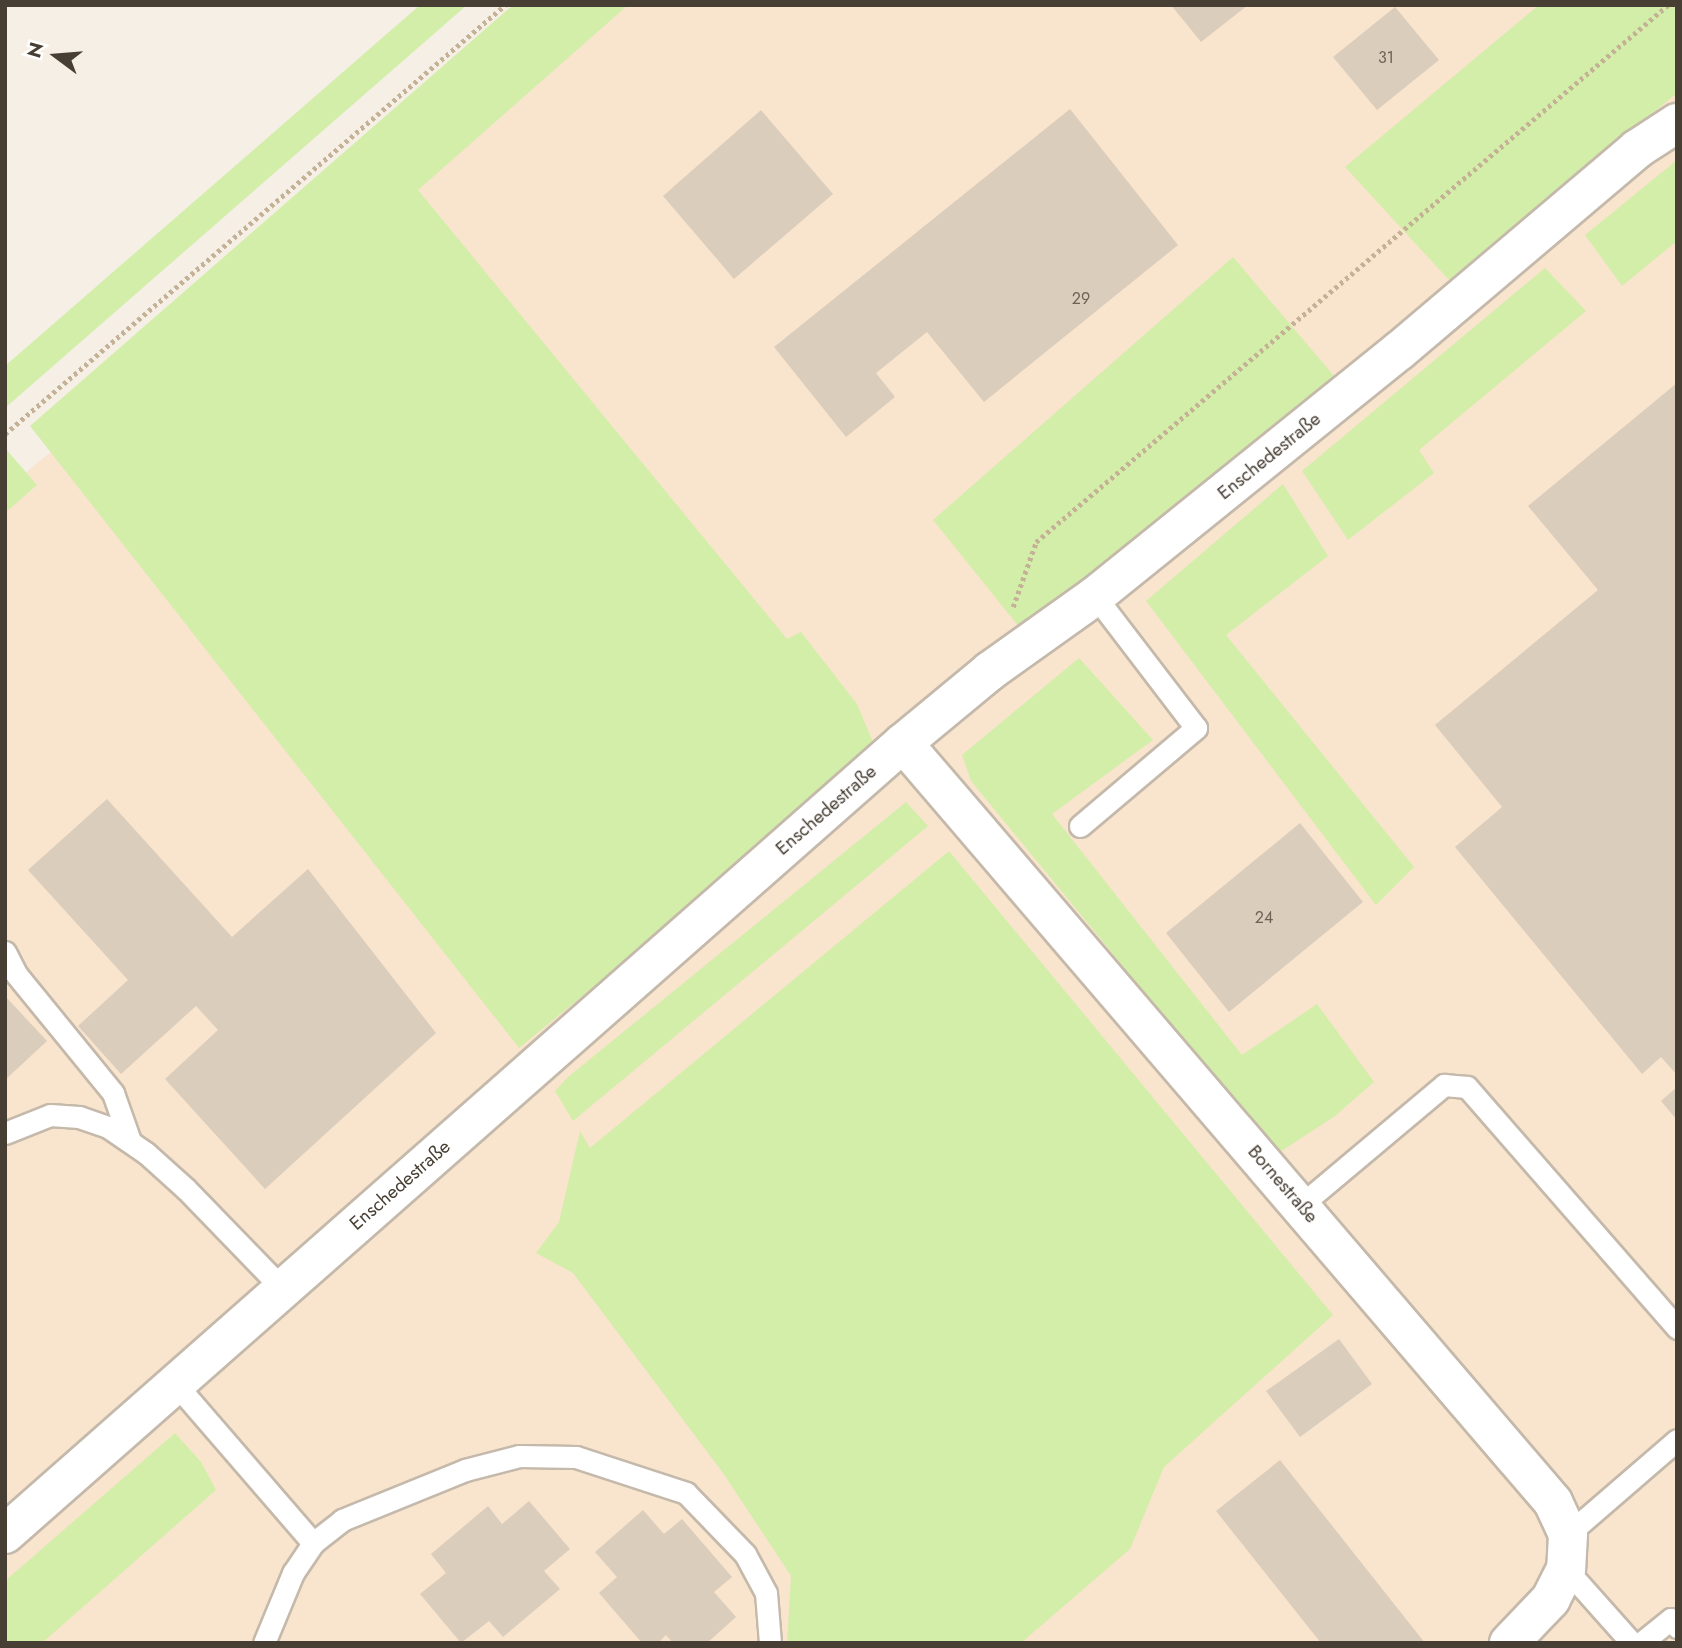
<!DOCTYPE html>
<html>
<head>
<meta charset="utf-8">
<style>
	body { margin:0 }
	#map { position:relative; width:1682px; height:1648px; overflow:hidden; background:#f5efe5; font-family:Jost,sans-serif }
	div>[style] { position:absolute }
	.commercial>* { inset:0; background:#f9e4ce }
	.green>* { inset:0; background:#d3eea9 }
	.building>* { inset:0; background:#dbcdbc }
	.path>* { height:4.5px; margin-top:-2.25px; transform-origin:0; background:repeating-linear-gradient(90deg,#c5b196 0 3.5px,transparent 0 7px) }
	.roads { filter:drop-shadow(2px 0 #c4b9aa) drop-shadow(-2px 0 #c4b9aa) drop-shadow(0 2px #c4b9aa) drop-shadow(0 -2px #c4b9aa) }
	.lane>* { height:21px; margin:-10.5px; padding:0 10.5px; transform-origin:10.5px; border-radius:10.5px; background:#fff }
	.street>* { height:38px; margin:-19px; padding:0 19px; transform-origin:19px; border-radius:19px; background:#fff }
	span { translate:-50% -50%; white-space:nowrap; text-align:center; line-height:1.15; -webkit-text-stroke:7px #fff; paint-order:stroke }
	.number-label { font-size:16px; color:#6d6256 }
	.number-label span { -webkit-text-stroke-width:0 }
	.street-label { font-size:19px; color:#483f34 }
	.frame { position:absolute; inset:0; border:7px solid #483f34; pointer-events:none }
	.north { position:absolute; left:21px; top:21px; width:70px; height:70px; -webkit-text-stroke:5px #fff; paint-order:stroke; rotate:286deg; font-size:19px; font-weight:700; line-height:28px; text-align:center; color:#483f34 }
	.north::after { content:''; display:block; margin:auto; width:24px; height:32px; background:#483f34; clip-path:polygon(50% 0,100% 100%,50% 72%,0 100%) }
</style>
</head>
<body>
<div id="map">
	<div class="commercial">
		<i style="clip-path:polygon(588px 5px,1677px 5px,1677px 1643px,5px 1643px,5px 490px)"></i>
	</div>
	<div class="green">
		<i style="clip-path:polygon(420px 5px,467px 5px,5px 408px,5px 366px)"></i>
		<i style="clip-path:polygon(513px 5px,628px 5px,418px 190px,787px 639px,801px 632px,857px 704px,878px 754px,519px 1048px,30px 426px)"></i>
		<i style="clip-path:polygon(1539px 5px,1677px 5px,1677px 93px,1449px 280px,1345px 167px)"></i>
		<i style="clip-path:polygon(1677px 160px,1677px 241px,1622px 286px,1585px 235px)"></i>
		<i style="clip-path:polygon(1233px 257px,1334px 376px,1024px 633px,933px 520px)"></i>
		<i style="clip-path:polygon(1545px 268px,1586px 311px,1419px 450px,1434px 473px,1348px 540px,1302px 471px)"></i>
		<i style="clip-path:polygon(5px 448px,37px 485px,5px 513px)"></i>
		<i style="clip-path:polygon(1283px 484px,1328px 556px,1226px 635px,1414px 867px,1376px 905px,1146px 601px)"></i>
		<i style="clip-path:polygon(1079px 658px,1153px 740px,1052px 814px,1242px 1055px,1317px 1004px,1374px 1082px,1335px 1116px,1277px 1154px,971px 781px,962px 755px)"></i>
		<i style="clip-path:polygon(906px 802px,928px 826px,573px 1121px,555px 1091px,568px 1077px)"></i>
		<i style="clip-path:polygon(949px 851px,1333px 1315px,1164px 1467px,1130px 1549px,1021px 1643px,787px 1643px,791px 1576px,723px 1473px,573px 1273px,536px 1253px,559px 1222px,580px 1131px,590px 1148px)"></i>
		<i style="clip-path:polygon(175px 1433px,201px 1462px,216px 1490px,42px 1643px,5px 1643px,5px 1581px)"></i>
	</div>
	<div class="building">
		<i style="clip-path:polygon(1171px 5px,1248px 5px,1201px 42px)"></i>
		<i style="clip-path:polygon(1395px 7px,1439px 60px,1377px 110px,1333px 57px)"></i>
		<i style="clip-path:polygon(1070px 109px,1178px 245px,984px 402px,927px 332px,876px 373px,895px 397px,846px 437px,774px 347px)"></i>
		<i style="clip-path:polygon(761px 110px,833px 194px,734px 279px,663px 196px)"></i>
		<i style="clip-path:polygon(1677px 383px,1677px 1075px,1661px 1057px,1642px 1074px,1455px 847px,1502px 807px,1435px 725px,1598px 590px,1528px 506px)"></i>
		<i style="clip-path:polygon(107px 799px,232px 937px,308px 869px,436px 1033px,265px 1189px,165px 1079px,218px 1030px,196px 1006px,121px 1074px,78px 1026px,128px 980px,28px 870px)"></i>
		<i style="clip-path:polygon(1300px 823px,1363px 902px,1229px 1012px,1166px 933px)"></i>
		<i style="clip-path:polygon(5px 996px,47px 1041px,5px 1080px)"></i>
		<i style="clip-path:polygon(1677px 1087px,1677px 1120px,1661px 1101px)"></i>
		<i style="clip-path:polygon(1339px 1339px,1372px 1384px,1300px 1437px,1266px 1391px)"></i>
		<i style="clip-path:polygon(1280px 1460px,1425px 1643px,1321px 1643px,1216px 1511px)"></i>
		<i style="clip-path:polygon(529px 1501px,570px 1549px,544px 1571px,560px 1589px,503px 1637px,489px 1621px,461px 1643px,420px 1594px,446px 1573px,431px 1554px,488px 1506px,502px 1524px)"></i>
		<i style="clip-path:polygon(643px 1510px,664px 1534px,682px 1519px,732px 1577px,714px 1592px,736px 1617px,707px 1643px,673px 1643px,666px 1635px,658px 1643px,642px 1643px,599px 1593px,617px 1577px,595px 1552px)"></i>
	</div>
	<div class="path">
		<i style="left:5px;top:434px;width:659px;rotate:-40.63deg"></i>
		<i style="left:1013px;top:607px;width:69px;rotate:-70.5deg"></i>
		<i style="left:1036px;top:542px;width:829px;rotate:-40.35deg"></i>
	</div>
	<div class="roads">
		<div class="lane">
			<i style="left:1080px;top:826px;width:152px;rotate:-40.2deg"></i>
			<i style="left:1196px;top:728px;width:166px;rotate:-127.4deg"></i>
			<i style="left:5px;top:952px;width:25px;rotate:63deg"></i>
			<i style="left:16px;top:974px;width:154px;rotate:50.8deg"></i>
			<i style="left:113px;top:1093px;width:51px;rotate:70.5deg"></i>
			<i style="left:5px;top:1133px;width:48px;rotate:-21.8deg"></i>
			<i style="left:50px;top:1115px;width:29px;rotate:4deg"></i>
			<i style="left:79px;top:1117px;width:31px;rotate:19deg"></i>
			<i style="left:108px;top:1127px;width:46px;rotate:34.4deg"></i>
			<i style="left:146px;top:1153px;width:54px;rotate:42deg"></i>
			<i style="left:186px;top:1189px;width:138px;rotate:45.9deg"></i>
			<i style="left:1301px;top:1205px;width:187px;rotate:-40deg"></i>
			<i style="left:1444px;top:1085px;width:23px;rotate:5deg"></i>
			<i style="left:1467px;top:1087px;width:320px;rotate:48.9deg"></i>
			<i style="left:174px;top:1382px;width:213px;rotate:49.2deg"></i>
			<i style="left:1568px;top:1534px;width:144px;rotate:-40.8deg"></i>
			<i style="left:1566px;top:1569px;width:99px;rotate:48.3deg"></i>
			<i style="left:264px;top:1643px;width:76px;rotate:-67.5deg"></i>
			<i style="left:293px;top:1573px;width:36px;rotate:-56deg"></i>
			<i style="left:313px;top:1543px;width:37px;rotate:-38deg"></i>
			<i style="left:342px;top:1520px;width:133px;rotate:-22.1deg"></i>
			<i style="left:465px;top:1470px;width:56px;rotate:-14.5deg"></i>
			<i style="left:519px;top:1456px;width:57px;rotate:1deg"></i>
			<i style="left:576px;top:1457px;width:116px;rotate:18.1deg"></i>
			<i style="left:686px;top:1493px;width:85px;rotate:46deg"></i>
			<i style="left:745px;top:1554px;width:44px;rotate:61.7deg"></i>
			<i style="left:766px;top:1593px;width:50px;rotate:85.4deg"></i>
			<i style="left:1641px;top:1643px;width:38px;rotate:-39deg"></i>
			<i style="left:1671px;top:1619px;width:10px;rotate:53deg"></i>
		</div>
		<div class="street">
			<i style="left:903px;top:743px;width:999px;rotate:49.42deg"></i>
			<i style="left:1553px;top:1502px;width:35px;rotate:65deg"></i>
			<i style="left:1568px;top:1534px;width:35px;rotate:93deg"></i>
			<i style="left:1566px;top:1569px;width:34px;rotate:117deg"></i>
			<i style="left:1551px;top:1599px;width:61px;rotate:133.7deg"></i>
			<i style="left:5px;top:1534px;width:1197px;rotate:-41.38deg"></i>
			<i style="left:903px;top:743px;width:113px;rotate:-39.6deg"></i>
			<i style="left:990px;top:671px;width:129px;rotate:-35.5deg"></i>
			<i style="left:1095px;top:596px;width:390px;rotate:-38.9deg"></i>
			<i style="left:1399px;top:351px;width:312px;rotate:-40.3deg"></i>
			<i style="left:1637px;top:149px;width:48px;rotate:-33deg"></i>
		</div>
	</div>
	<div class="number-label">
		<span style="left:1386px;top:58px">31</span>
		<span style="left:1081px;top:299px">29</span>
		<span style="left:1264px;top:918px">24</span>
	</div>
	<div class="street-label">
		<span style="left:1269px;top:456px;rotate:-39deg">Enschedestraße</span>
		<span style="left:826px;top:810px;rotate:-41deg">Enschedestraße</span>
		<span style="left:1283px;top:1184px;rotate:49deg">Bornestraße</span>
		<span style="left:400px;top:1185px;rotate:-41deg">Enschedestraße</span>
	</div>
	<div class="frame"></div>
	<div class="north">N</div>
</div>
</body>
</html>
